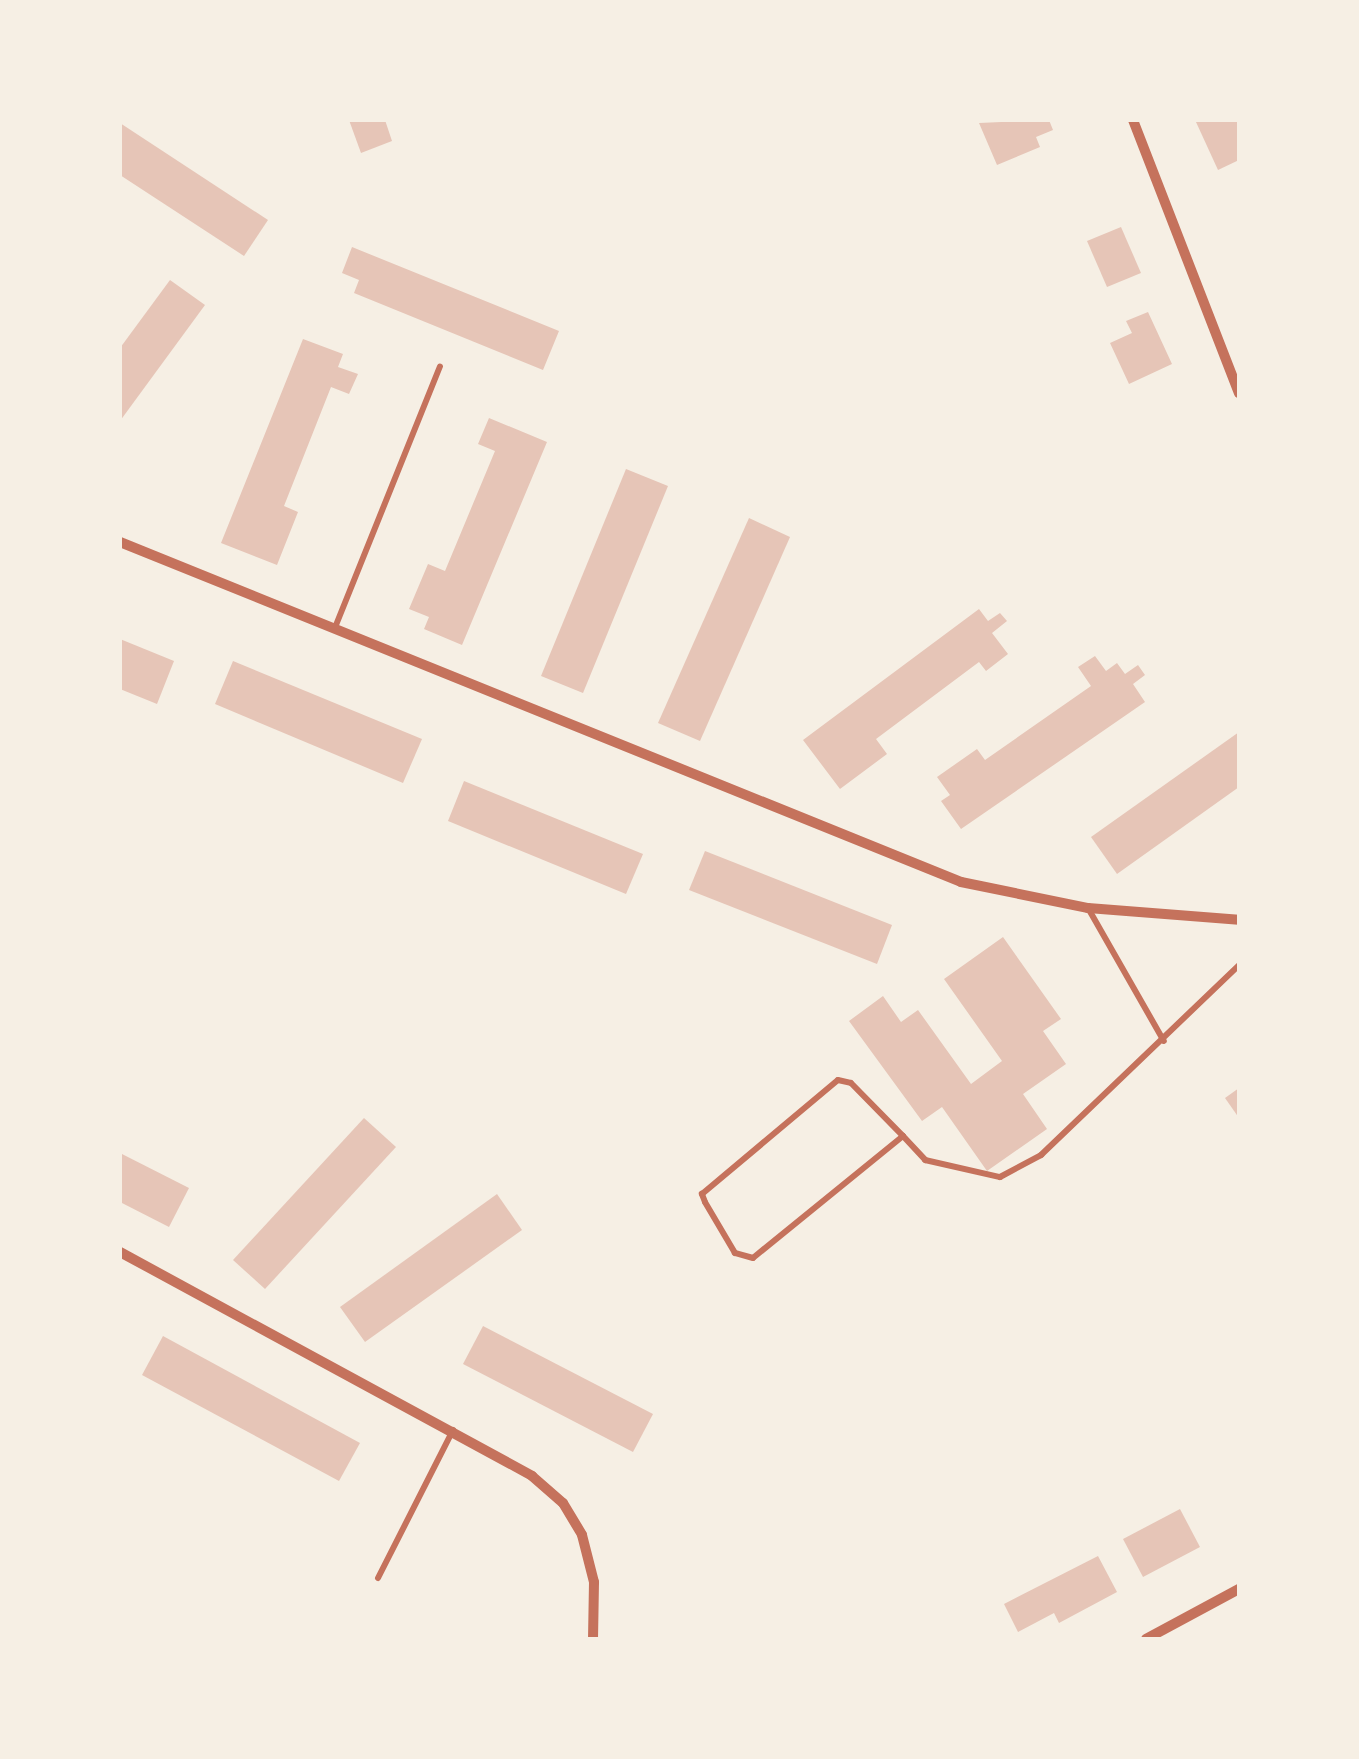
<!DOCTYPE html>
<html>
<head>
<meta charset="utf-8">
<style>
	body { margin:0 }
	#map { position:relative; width:1359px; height:1759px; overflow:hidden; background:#f6efe4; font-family:"Work Sans",sans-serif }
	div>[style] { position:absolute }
	.building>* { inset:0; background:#e6c5b7 }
	.service>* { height:6px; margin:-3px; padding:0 3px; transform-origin:3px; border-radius:3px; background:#c5725c }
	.minor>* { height:10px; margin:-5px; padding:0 5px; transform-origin:5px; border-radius:5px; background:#c5725c }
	span { translate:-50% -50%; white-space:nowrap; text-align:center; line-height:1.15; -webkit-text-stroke:8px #f6efe4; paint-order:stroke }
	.frame { position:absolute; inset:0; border:122px solid #f6efe4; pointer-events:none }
</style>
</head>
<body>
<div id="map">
	<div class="building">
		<i style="clip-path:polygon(349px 120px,385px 120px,392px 141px,361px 153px)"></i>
		<i style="clip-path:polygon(1049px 120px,1053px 130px,1036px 137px,1040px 147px,997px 165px,979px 123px)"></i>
		<i style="clip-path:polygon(1239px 120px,1239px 160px,1218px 170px,1196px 122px)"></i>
		<i style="clip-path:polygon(120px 123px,268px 220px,244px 256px,120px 175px)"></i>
		<i style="clip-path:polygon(1121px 227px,1141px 273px,1107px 287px,1087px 241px)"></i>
		<i style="clip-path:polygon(352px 247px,559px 331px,543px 370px,354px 293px,359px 280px,342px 273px)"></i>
		<i style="clip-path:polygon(170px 280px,205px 305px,120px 421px,120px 348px)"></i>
		<i style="clip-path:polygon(1148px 312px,1172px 364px,1129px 384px,1110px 343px,1132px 333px,1126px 321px)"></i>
		<i style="clip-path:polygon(303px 339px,343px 354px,338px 367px,358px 374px,349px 394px,331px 387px,284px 506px,298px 512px,277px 565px,221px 543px)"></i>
		<i style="clip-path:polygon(489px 418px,547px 442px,462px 645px,424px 629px,429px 617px,409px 609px,428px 564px,445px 571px,495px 451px,478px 444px)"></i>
		<i style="clip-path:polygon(626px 469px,668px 486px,583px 693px,541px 676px)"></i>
		<i style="clip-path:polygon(749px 518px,790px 537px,700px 741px,658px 723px)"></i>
		<i style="clip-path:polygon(979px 609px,988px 621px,1000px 613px,1007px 621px,992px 633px,1008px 654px,986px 671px,979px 662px,876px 739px,887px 754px,840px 789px,803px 740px)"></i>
		<i style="clip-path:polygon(120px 639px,174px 661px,157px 704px,120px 689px)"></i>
		<i style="clip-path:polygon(1095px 656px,1106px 671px,1117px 663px,1125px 674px,1138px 665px,1145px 675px,1133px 684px,1145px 702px,961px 829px,941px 801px,950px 795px,937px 777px,977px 749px,985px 760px,1091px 686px,1078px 667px)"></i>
		<i style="clip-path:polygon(233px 661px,422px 739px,403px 783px,215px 704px)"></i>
		<i style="clip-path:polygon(1239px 732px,1239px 787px,1117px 874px,1091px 837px)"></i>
		<i style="clip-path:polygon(464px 781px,643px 854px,626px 894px,448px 821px)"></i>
		<i style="clip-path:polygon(705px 851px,892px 925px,877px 964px,689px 890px)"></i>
		<i style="clip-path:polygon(1003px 937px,1061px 1019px,1043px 1031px,1066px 1064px,1023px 1094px,1047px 1129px,987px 1171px,942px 1107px,922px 1121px,849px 1021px,883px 996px,901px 1022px,918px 1010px,971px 1084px,1002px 1061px,944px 979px)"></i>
		<i style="clip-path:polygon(1239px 1088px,1239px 1118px,1225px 1098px)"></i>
		<i style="clip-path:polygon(364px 1118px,396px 1147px,265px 1289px,233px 1260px)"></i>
		<i style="clip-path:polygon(120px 1153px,189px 1188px,169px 1227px,120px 1202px)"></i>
		<i style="clip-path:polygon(497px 1194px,522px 1230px,365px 1342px,340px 1307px)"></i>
		<i style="clip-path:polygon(483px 1326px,653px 1414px,633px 1452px,463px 1364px)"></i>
		<i style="clip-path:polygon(163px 1336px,360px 1443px,339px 1481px,142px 1375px)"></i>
		<i style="clip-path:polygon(1180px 1509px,1200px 1547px,1143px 1577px,1123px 1539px)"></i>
		<i style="clip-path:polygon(1098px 1556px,1117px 1592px,1059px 1623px,1054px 1613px,1018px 1632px,1004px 1604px)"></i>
	</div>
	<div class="service">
		<i style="left:334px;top:630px;width:284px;rotate:-68.1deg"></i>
		<i style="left:1088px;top:908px;width:153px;rotate:60.3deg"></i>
		<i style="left:903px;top:1136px;width:193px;rotate:140.9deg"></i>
		<i style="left:753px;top:1258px;width:19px;rotate:-164deg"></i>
		<i style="left:735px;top:1253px;width:59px;rotate:-120.5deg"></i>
		<i style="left:705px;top:1202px;width:9px;rotate:-111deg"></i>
		<i style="left:702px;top:1194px;width:177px;rotate:-40deg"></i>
		<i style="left:838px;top:1080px;width:13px;rotate:13deg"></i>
		<i style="left:851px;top:1083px;width:74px;rotate:45.5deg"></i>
		<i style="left:903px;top:1136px;width:33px;rotate:47deg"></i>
		<i style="left:925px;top:1160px;width:77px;rotate:12.8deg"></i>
		<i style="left:1000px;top:1177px;width:47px;rotate:-28.2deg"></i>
		<i style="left:1041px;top:1155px;width:274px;rotate:-43.8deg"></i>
		<i style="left:378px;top:1578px;width:166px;rotate:-63.1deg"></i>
	</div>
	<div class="minor">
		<i style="left:1133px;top:120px;width:293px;rotate:68.8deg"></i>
		<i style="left:120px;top:542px;width:907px;rotate:22.01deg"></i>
		<i style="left:961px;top:882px;width:130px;rotate:11.6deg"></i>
		<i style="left:1088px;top:908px;width:151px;rotate:4.5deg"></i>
		<i style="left:120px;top:1252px;width:469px;rotate:28.5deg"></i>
		<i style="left:532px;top:1476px;width:41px;rotate:41.1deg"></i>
		<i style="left:563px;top:1503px;width:37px;rotate:59deg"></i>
		<i style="left:582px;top:1535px;width:49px;rotate:75.7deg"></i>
		<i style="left:594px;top:1582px;width:57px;rotate:91deg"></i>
		<i style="left:1146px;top:1639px;width:106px;rotate:-28.3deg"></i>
	</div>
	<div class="frame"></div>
</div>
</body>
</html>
